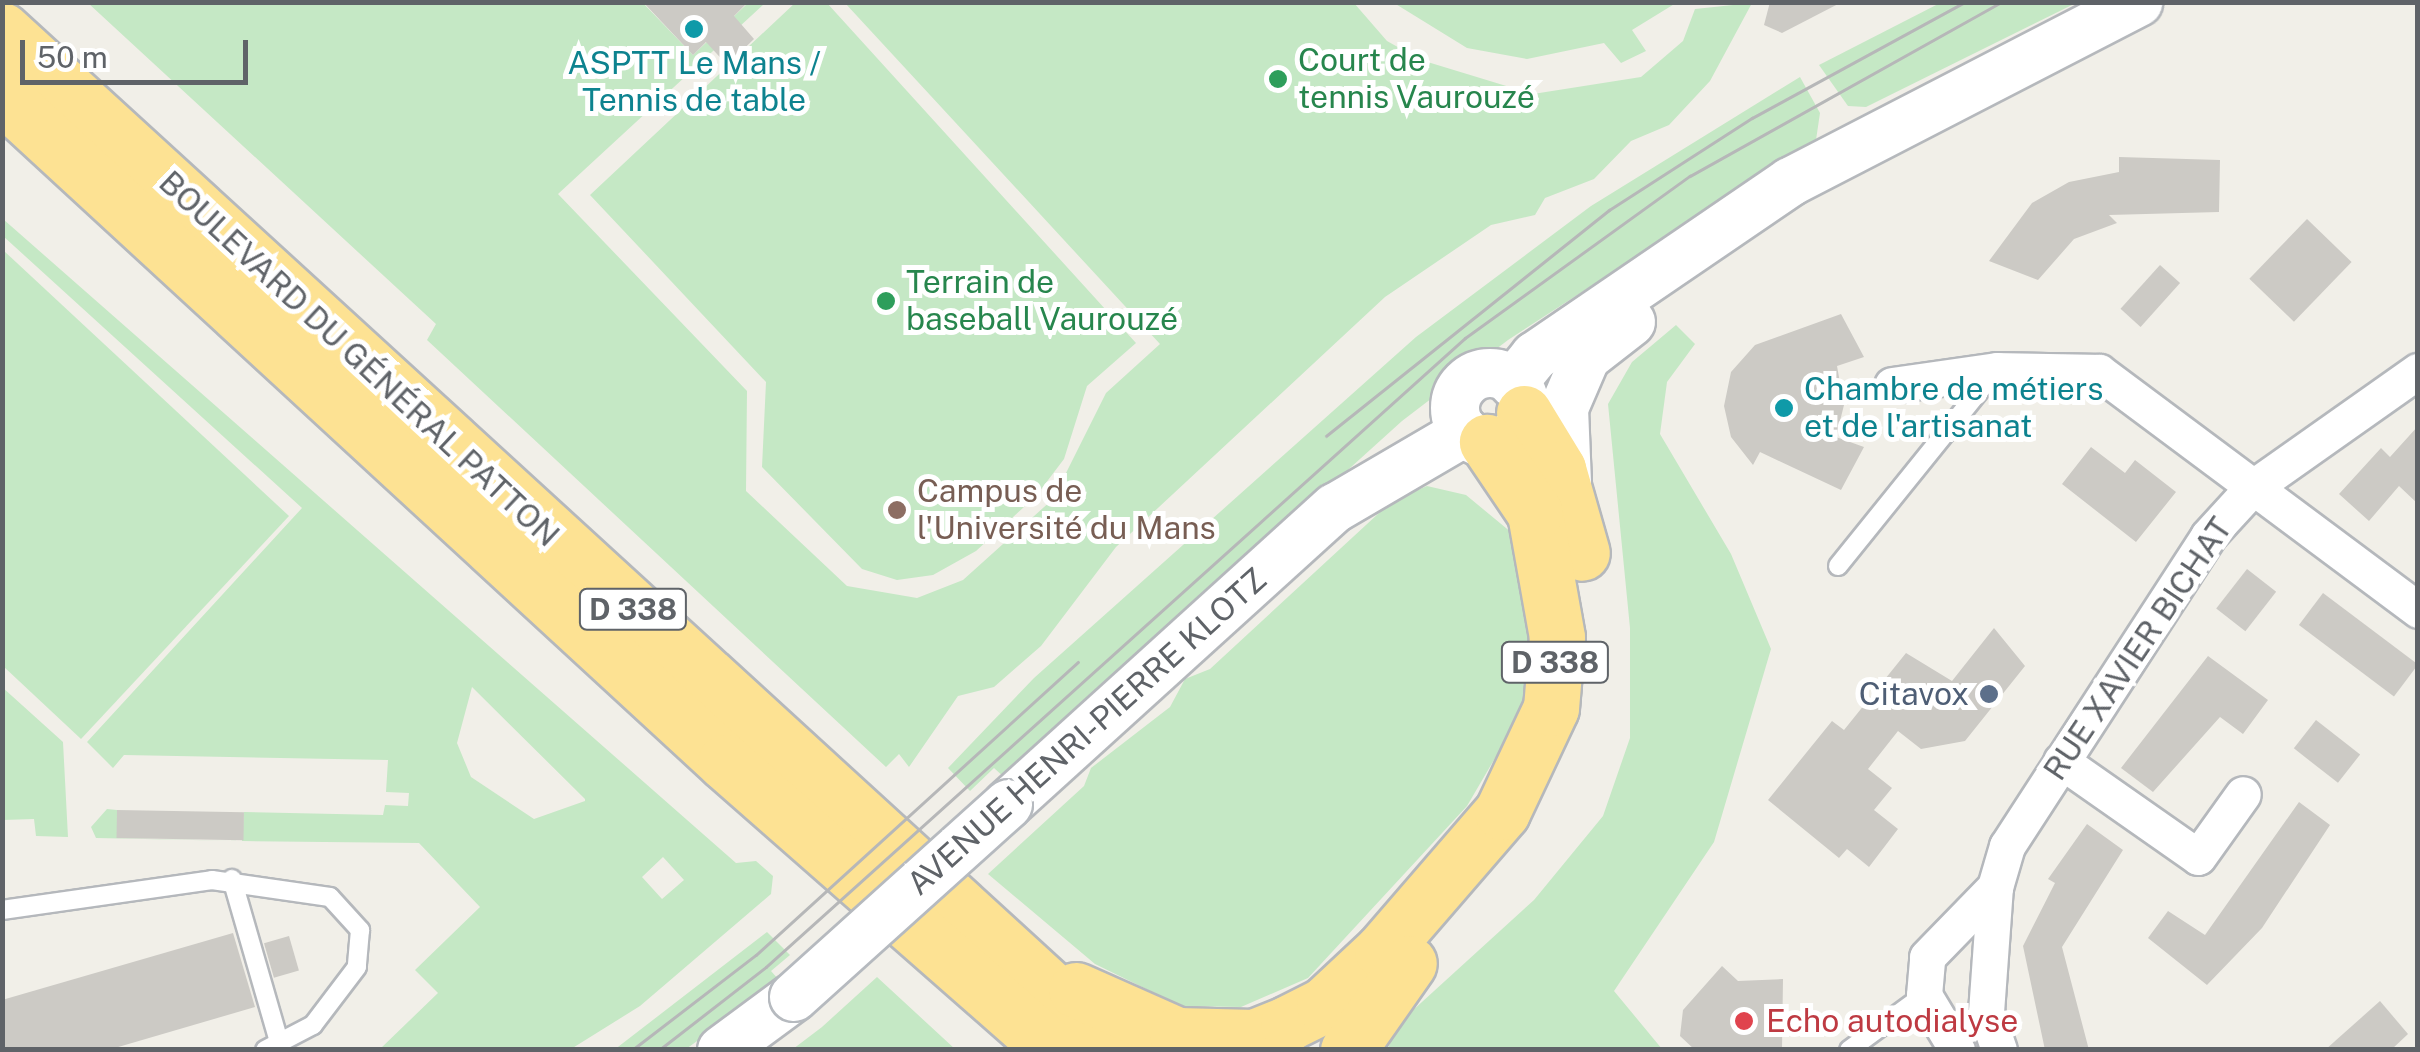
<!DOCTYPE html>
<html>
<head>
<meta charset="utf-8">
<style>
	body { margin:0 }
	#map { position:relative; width:2420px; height:1052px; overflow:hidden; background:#f1efe8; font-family:"Public Sans",sans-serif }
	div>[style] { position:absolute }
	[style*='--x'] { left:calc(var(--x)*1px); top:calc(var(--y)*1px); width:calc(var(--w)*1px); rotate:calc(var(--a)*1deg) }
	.green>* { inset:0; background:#c5e8c5 }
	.building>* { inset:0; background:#cccac5; transform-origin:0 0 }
	.roads { filter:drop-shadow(2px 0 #b5b8bc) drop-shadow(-2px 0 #b5b8bc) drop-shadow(0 2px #b5b8bc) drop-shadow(0 -2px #b5b8bc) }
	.lane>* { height:18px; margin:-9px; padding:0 9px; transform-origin:9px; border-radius:9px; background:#fff }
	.street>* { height:35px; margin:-17.5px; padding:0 17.5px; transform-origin:17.5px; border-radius:17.5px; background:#fff }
	.secondary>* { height:48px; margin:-24px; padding:0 24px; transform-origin:24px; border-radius:24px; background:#fff }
	.secondary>.ring { margin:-24px; padding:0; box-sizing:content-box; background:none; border:48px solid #fff; border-radius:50% }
	.highway>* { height:55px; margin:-27.5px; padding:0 27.5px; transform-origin:27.5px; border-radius:27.5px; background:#fde293 }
	.tram>* { height:2.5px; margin:-1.25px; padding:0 1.25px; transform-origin:1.25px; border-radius:1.25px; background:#b6b7b8 }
	.bridges { filter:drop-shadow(2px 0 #b6babf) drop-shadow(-2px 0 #b6babf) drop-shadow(0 2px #b6babf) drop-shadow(0 -2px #b6babf) }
	.secondary-bridge>* { height:48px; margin:-24px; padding:0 24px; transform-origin:24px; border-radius:24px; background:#fff }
	.dots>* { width:28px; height:28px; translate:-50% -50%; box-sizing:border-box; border:5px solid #fff; border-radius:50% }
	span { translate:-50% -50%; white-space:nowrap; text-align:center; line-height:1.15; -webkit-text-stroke:10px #fff; paint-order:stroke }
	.shield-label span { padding:2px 8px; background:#fff; border:2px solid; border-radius:8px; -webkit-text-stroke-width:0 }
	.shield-label { font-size:30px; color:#5f6368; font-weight:700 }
	.leisure-label { font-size:32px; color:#27864d }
	.left { translate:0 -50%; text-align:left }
	.culture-label { font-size:32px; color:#0d838f }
	.street-label { font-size:32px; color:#5f6368 }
	.education-label { font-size:32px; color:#785e54 }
	.service-label { font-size:32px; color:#4e5e75 }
	.right { translate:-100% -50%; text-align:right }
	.health-label { font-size:32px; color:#be3a42 }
	.frame { position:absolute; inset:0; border:5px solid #5f6368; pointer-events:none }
	.scale { position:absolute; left:20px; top:40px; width:228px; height:45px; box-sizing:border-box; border:5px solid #5f6368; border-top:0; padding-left:12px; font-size:30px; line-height:35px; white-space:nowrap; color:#5f6368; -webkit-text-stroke:8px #fff; paint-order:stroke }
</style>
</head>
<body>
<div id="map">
	<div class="green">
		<i style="clip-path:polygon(1942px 2px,2076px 3px,1866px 107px,1848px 106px,1819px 65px)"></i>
		<i style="clip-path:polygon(88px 3px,643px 3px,693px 55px,748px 3px,765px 3px,558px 194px,747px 391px,746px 491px,847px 586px,917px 598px,963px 580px,1053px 499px,1106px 393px,1160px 344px,845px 3px,1354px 3px,1387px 41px,1421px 60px,1533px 94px,1641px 77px,1683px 41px,1695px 9px,1752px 3px,1710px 81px,1669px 125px,1631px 141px,1594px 179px,1545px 198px,1535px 215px,1491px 225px,1385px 297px,1116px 547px,1041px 646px,994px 687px,958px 696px,909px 767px,899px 754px,886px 767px,427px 340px,436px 324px)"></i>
		<i style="clip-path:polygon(795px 3px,827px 3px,1136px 343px,1087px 386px,1064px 459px,1036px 496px,976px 551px,933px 575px,897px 580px,862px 569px,762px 467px,766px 382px,590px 195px)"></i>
		<i style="clip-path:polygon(1394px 3px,1676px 3px,1632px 30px,1646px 51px,1621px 63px,1604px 43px,1527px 59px,1467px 48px)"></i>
		<i style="clip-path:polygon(1800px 77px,1820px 113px,1816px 140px,1508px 340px,1402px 421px,1006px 779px,994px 768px,970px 791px,948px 768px,1034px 678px,1416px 337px,1591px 206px)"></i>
		<i style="clip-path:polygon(evenodd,3px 219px,736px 863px,756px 861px,773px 876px,771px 894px,640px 1006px,571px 1049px,380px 1049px,438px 993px,415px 970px,480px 907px,419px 843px,243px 841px,193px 840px,96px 838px,91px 827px,107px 809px,117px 810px,117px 838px,242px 841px,244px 812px,383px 815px,385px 805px,408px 806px,409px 793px,386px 792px,388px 760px,124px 755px,113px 768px,87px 742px,302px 508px,3px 236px,3px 219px,472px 687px,585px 799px,585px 801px,534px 819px,471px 777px,457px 743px,472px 687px,3px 219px,663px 857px,684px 880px,662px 899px,642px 877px,663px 857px)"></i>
		<i style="clip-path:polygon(3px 250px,289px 516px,81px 739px,3px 666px)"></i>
		<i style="clip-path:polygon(1676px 325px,1695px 344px,1667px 382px,1660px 434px,1731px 554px,1771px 649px,1714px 842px,1614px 991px,1662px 1049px,1387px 1050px,1400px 1022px,1534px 900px,1603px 816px,1630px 738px,1630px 628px,1608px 404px,1632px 362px)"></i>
		<i style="clip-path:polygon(1427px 486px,1466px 495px,1512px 533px,1530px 632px,1526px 705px,1467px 806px,1308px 978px,1241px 1007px,1181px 1006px,1095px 964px,988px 874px,1084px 786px,1091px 768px,1170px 707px,1185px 679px,1210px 669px,1392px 501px)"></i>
		<i style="clip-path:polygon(2px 687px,63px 742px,68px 837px,36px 836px,34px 819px,3px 820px)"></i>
		<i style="clip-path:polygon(767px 932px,790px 955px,771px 971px,779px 980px,749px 1004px,686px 1049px,614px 1050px)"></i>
		<i style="clip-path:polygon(877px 977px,955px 1049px,793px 1049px,822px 1027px)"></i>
	</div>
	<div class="building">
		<i style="clip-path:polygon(643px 2px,748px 2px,734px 16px,754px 39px,727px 65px,706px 42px,693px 55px)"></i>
		<i style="clip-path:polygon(1770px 2px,1842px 2px,1782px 33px,1764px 25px)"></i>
		<i style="clip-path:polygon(2119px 157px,2220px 160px,2219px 212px,2109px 215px,2117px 223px,2074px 239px,2038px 280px,1989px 261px,2032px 203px,2069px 182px,2119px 172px)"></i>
		<i style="left:2307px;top:219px;width:62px;height:83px;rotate:44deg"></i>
		<i style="left:2160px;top:265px;width:27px;height:59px;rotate:42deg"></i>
		<i style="clip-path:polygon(1841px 314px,1864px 357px,1837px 366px,1844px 405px,1836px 437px,1864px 447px,1841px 490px,1760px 452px,1753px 465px,1731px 437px,1724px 406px,1731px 372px,1755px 345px)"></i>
		<i style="clip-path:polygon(2418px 426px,2418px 504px,2399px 486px,2369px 521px,2339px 494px,2381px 448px,2390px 457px)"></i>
		<i style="clip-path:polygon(2091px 447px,2125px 473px,2135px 460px,2176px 492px,2136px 542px,2062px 484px)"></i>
		<i style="left:2247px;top:569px;width:37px;height:50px;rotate:38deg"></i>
		<i style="left:2323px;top:593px;width:119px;height:40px;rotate:37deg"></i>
		<i style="clip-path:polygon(1994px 628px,2025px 666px,1965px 741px,1921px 749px,1898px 731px,1868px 769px,1892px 788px,1874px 810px,1898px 829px,1869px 867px,1847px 849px,1839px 858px,1768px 800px,1832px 721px,1844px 730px,1906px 653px,1952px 681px)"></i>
		<i style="clip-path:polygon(2208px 656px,2268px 700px,2243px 734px,2220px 717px,2153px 792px,2121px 768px)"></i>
		<i style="left:2316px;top:720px;width:56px;height:36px;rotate:38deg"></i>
		<i style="clip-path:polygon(2299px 802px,2330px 825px,2262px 928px,2207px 985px,2148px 938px,2168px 911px,2205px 935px)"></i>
		<i style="left:117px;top:810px;width:127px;height:28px;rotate:1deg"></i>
		<i style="clip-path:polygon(2087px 824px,2123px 850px,2062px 947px,2089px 1050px,2045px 1050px,2023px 946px,2055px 883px,2048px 879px)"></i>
		<i style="clip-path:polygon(233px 933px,255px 1007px,108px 1050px,2px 1050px,2px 1000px)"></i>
		<i style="left:289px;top:936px;width:36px;height:26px;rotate:74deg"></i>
		<i style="clip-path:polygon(1722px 966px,1738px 981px,1783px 979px,1782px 1050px,1695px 1050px,1680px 1036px,1683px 1010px)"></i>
		<i style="clip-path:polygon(2380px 1001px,2408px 1034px,2391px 1050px,2325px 1050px)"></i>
	</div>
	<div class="roads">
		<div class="lane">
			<i style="--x:1838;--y:566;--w:247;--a:-51.1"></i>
			<i style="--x:232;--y:879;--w:173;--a:73.9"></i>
			<i style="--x:2;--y:910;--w:212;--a:-8.1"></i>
			<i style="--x:212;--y:880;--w:119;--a:8.2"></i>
			<i style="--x:330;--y:897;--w:45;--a:47.7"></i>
			<i style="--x:360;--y:930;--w:37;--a:95"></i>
			<i style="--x:357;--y:967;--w:73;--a:127.2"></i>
			<i style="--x:313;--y:1025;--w:54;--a:152.5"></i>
			<i style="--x:1849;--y:1050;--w:93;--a:-36.3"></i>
		</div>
		<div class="street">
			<i style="--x:1892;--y:385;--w:106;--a:-8.1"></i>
			<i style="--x:1997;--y:370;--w:102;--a:1.1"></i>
			<i style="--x:2099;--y:372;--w:398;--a:36.7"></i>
			<i style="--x:2061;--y:761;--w:167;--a:35"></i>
			<i style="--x:2198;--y:857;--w:77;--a:-54.5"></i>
			<i style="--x:1957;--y:1050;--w:64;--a:-121"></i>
			<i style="--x:1924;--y:995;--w:38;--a:-85"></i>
			<i style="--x:1927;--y:957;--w:98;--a:-45.8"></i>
			<i style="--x:1999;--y:1050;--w:40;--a:-108.9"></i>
			<i style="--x:1986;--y:1012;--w:125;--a:-85.9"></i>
			<i style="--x:1995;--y:887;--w:43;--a:-73.7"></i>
			<i style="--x:2007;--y:846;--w:369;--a:-57"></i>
			<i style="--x:2208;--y:536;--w:65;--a:-47.5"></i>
			<i style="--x:2252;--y:488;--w:203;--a:-35.2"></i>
		</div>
		<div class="secondary">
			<i class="ring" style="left:1455px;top:373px;width:22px;height:22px"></i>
			<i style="--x:1513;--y:383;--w:35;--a:-51"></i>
			<i style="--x:1535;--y:356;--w:309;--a:-34.3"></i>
			<i style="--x:1790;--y:182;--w:392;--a:-27.3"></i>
			<i style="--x:1567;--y:483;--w:75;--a:-92.3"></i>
			<i style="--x:1564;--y:408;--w:56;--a:-66.7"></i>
			<i style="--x:1586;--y:357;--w:57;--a:-37.9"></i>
			<i style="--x:1008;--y:804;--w:441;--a:-42.2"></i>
			<i style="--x:1335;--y:508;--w:151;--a:-30.3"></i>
			<i style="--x:722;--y:1050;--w:89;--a:-36.4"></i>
		</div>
		<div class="highway">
			<i style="--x:2;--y:30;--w:1511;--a:42.45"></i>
			<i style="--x:2;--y:96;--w:983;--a:42.65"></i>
			<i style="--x:725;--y:762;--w:436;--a:41.3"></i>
			<i style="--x:1524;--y:413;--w:66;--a:58.7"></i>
			<i style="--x:1558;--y:469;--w:87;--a:74.1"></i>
			<i style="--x:1076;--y:990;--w:111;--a:24"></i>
			<i style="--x:1177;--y:1035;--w:77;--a:1.5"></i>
			<i style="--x:1254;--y:1037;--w:37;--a:-22"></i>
			<i style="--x:1288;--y:1023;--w:40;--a:-26.6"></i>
			<i style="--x:1324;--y:1005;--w:79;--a:-43"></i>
			<i style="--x:1382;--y:951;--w:184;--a:-49.2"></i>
			<i style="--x:1502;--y:812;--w:115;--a:-64.8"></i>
			<i style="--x:1551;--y:708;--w:71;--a:-85.2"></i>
			<i style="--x:1557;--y:637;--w:126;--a:-100.1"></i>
			<i style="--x:1535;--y:513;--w:86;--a:-124.1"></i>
			<i style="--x:1348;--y:1050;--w:106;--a:-55"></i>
		</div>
	</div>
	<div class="tram">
		<i style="--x:1326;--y:436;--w:362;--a:-38.6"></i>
		<i style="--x:1609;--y:210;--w:170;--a:-32.8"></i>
		<i style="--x:1752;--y:118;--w:243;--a:-28.6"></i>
		<i style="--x:632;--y:1050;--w:156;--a:-37.5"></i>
		<i style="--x:756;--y:955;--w:435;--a:-42.3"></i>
		<i style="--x:659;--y:1050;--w:135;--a:-37.8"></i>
		<i style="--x:766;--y:967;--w:940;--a:-41.98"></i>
		<i style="--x:1465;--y:338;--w:277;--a:-35.8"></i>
		<i style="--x:1690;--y:176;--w:356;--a:-29.2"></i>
	</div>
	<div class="bridges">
		<div class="secondary-bridge">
			<i style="--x:794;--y:997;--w:288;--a:-42"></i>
		</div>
	</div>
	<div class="dots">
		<i style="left:694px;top:29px;background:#0f9aa8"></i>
		<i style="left:1278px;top:79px;background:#2e9e5b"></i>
		<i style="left:886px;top:301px;background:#2e9e5b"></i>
		<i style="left:1784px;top:408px;background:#0f9aa8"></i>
		<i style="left:897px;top:510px;background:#8d6e63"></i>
		<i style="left:1989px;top:694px;background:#5c6f8a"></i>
		<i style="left:1744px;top:1021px;background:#e0444e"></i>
	</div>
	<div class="shield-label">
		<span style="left:633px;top:609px">D 338</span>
		<span style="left:1555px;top:662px">D 338</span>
	</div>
	<div class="leisure-label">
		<span class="left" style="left:1298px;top:79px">Court de<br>tennis Vaurouzé</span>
		<span class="left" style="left:906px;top:301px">Terrain de<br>baseball Vaurouzé</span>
	</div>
	<div class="culture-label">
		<span style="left:694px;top:82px">ASPTT Le Mans /<br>Tennis de table</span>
		<span class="left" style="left:1804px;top:408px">Chambre de métiers<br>et de l'artisanat</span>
	</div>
	<div class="street-label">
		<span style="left:359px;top:359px;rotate:43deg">BOULEVARD DU GÉNÉRAL PATTON</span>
		<span style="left:2138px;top:649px;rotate:-56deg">RUE XAVIER BICHAT</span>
		<span style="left:1087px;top:732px;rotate:-42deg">AVENUE HENRI-PIERRE KLOTZ</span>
	</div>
	<div class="education-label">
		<span class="left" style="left:917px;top:510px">Campus de<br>l'Université du Mans</span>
	</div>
	<div class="service-label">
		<span class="right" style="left:1969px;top:694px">Citavox</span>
	</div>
	<div class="health-label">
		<span class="left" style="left:1766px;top:1021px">Echo autodialyse</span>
	</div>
	<div class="frame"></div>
	<div class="scale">50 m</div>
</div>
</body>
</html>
